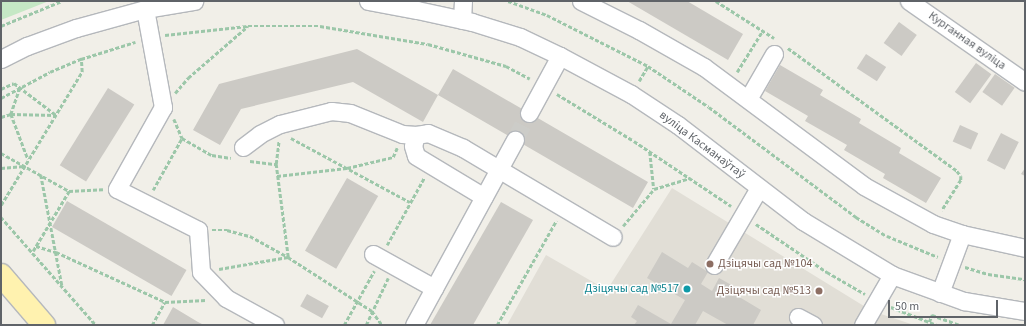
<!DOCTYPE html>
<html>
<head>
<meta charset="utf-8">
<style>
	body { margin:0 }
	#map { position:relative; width:1026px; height:326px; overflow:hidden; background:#f1efe8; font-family:"Source Sans 3",sans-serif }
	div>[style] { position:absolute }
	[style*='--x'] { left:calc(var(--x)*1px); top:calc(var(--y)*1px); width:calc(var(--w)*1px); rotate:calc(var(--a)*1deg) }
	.education>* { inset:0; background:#e1ded6 }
	.green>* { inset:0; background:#c5e8c5 }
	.building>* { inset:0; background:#cccac5; transform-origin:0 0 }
	.minor-tunnel>* { height:17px; margin-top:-8.5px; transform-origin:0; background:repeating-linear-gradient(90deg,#ccccc8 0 17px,transparent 0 25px) }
	.path>* { height:2.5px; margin-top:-1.25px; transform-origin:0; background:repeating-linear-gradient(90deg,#9cc7a9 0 4px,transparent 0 6px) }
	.roads { filter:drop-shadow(1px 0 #b5b8bc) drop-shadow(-1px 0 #b5b8bc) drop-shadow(0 1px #b5b8bc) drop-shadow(0 -1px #b5b8bc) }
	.minor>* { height:17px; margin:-8.5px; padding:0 8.5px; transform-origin:8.5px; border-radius:8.5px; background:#fff }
	.major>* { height:22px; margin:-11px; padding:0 11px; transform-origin:11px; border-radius:11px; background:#fff2af }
	.dots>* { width:11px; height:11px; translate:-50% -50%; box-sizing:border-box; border:2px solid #fff; border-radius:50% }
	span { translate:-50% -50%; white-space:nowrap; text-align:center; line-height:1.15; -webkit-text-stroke:3px #fff; paint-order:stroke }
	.street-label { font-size:12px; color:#5f6368 }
	.education-label { font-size:12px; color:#785e54 }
	.left { translate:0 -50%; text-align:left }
	.right { translate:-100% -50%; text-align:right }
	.culture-label { font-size:12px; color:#0d838f }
	.frame { position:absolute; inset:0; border:2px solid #5f6368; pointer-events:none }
	.scale { position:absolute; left:888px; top:300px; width:110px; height:18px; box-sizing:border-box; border:2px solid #5f6368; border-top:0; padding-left:5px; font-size:12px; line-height:14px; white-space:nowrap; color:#5f6368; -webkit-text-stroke:3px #fff; paint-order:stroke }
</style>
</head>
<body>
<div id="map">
	<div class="education">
		<i style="clip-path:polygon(672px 188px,872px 311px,914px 325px,507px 325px,546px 255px,607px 290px)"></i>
	</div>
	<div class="green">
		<i style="clip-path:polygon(1px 1px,49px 1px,1px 20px)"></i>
	</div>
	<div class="building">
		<i style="clip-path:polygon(627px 1px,687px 1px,743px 34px,728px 60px)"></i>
		<i style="left:899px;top:22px;width:22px;height:26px;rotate:36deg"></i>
		<i style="clip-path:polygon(357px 49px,438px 95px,453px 69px,648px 182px,633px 208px,438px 95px,423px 122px,353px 82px,241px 109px,220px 145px,193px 130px,219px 84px)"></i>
		<i style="left:866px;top:54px;width:24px;height:17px;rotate:33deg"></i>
		<i style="left:976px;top:63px;width:19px;height:36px;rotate:36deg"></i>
		<i style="clip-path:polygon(780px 65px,823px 90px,820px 95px,861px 119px,859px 123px,901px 148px,899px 153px,941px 178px,926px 203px,883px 178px,885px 174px,844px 150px,847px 145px,805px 121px,808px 116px,765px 91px)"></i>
		<i style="left:995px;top:74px;width:24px;height:22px;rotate:35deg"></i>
		<i style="left:108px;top:88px;width:31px;height:91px;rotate:32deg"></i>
		<i style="left:960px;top:125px;width:20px;height:18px;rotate:24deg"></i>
		<i style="left:1001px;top:133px;width:20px;height:31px;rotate:27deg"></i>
		<i style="clip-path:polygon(1025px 168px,1025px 176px,1021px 174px)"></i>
		<i style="left:347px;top:178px;width:36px;height:84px;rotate:30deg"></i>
		<i style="left:67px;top:201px;width:138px;height:30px;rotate:30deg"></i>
		<i style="clip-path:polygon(501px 202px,533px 220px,473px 325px,430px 325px)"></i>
		<i style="clip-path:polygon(662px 252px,688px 268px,692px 262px,708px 272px,701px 284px,712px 291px,719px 278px,735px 287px,731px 292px,761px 310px,753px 325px,728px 325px,703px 311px,695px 325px,634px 325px,637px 321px,631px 317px,638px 305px,671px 324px,685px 300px,647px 278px)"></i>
		<i style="left:307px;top:294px;width:25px;height:14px;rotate:29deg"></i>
		<i style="clip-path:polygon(173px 307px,198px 322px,204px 325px,163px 325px)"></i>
	</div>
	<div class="minor-tunnel">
		<i style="--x:515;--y:140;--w:30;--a:-63"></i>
	</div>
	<div class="path">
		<i style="--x:508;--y:1;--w:41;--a:19.7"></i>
		<i style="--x:547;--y:15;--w:113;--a:26.8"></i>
		<i style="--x:648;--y:66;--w:73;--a:33.9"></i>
		<i style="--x:709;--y:107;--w:184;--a:36.8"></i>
		<i style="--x:856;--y:217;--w:36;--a:32"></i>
		<i style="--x:887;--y:236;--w:55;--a:22.4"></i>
		<i style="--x:716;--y:1;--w:69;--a:32.5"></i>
		<i style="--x:1;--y:26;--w:66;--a:-22.3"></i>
		<i style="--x:165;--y:35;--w:83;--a:-6.2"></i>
		<i style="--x:248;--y:26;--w:72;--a:0"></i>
		<i style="--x:320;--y:26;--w:109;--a:9.5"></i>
		<i style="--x:428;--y:44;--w:81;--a:15.8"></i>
		<i style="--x:506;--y:66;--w:27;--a:28"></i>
		<i style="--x:788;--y:48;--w:209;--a:36"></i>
		<i style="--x:957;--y:171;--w:6;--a:51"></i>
		<i style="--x:961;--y:176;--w:4;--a:90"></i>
		<i style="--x:961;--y:180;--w:36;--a:122"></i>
		<i style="--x:737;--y:72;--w:49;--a:-58.2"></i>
		<i style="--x:639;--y:81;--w:17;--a:-59"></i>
		<i style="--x:20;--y:88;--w:28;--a:109"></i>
		<i style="--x:11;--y:114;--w:48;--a:69.3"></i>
		<i style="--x:1;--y:89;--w:14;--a:-25"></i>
		<i style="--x:14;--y:83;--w:53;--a:37.3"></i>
		<i style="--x:175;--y:93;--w:20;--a:-49"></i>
		<i style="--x:188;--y:78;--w:79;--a:-40.9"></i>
		<i style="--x:557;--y:94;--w:90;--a:31.4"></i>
		<i style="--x:634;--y:141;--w:117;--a:33.8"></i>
		<i style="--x:1;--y:98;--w:55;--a:-28"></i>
		<i style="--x:50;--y:72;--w:34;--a:-23"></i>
		<i style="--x:81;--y:59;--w:57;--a:-17.5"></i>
		<i style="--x:1;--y:117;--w:10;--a:-17"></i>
		<i style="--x:11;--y:114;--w:44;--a:1.3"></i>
		<i style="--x:174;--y:119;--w:21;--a:67"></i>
		<i style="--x:182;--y:138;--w:34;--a:30"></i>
		<i style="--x:212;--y:155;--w:19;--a:9"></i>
		<i style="--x:291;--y:138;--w:135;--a:28.3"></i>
		<i style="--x:650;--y:152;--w:37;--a:84"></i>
		<i style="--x:1;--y:153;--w:78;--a:29.2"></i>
		<i style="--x:69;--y:191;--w:34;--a:-3"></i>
		<i style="--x:250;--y:161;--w:26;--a:7"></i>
		<i style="--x:1;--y:168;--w:23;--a:-5"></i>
		<i style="--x:41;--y:175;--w:112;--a:79.2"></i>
		<i style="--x:277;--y:176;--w:70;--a:-6.5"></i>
		<i style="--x:347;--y:168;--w:47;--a:-13.4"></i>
		<i style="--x:393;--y:157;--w:10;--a:-66"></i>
		<i style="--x:153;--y:190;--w:60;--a:-60.9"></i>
		<i style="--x:1;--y:205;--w:156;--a:-58.7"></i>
		<i style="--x:82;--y:72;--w:13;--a:-94"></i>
		<i style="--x:1;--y:217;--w:144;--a:48.7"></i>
		<i style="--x:756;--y:224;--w:86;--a:34.1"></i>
		<i style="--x:827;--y:272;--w:44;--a:30.1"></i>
		<i style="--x:623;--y:226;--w:48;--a:-50"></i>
		<i style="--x:654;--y:189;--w:38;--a:-17"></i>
		<i style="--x:212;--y:230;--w:15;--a:0"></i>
		<i style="--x:227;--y:230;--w:24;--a:15"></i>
		<i style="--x:250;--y:236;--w:43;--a:28.9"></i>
		<i style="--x:288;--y:257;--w:100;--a:32.7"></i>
		<i style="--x:372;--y:311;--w:17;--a:54"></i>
		<i style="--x:387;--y:245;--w:77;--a:-61.1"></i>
		<i style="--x:36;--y:246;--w:21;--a:17"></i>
		<i style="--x:56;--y:252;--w:120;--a:24.6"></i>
		<i style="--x:165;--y:302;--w:41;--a:-2.8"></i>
		<i style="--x:33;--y:251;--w:70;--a:-59"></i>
		<i style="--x:965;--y:267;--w:24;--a:17"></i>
		<i style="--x:988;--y:274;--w:37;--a:8"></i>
		<i style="--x:219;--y:269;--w:70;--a:-9.9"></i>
		<i style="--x:288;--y:257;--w:94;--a:-97.4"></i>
		<i style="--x:276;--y:164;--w:23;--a:-83"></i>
		<i style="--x:891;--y:307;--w:49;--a:21.4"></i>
		<i style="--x:929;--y:322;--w:8;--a:-67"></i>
		<i style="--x:932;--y:315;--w:30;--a:20"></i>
		<i style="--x:152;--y:325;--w:26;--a:-61"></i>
		<i style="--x:344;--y:325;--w:62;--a:-60.9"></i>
		<i style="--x:366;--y:325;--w:52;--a:-64.9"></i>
		<i style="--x:497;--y:325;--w:120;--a:-60.4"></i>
	</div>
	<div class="roads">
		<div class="minor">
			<i style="--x:368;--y:1;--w:50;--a:10.4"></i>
			<i style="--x:417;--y:10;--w:56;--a:12.3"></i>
			<i style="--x:472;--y:22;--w:50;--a:17.4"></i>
			<i style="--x:520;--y:37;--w:44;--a:25.4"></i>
			<i style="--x:560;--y:56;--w:81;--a:28.2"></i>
			<i style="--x:631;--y:94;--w:56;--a:33.4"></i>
			<i style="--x:678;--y:125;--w:158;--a:37.5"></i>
			<i style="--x:803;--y:221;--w:104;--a:31.2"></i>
			<i style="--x:892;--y:275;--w:77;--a:19.9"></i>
			<i style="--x:964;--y:301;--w:62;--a:9.3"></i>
			<i style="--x:581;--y:1;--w:65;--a:26.6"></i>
			<i style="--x:639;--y:30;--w:75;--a:29.6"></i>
			<i style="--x:704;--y:67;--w:199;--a:36.6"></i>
			<i style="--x:864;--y:186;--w:79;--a:28.8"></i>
			<i style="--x:933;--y:224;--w:31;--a:19"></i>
			<i style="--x:909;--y:1;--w:141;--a:34.9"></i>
			<i style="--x:145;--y:9;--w:100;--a:79.6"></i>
			<i style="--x:163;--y:107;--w:94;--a:119.3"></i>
			<i style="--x:117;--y:189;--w:91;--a:26.8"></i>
			<i style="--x:198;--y:230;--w:42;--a:85.9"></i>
			<i style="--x:201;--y:272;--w:36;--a:46"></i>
			<i style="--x:226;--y:298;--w:56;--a:28.9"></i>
			<i style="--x:462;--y:20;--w:19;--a:-87"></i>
			<i style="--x:1;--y:59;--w:29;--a:-27"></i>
			<i style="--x:27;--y:46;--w:52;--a:-20.2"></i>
			<i style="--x:76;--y:28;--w:72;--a:-15.4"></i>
			<i style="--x:145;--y:9;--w:50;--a:-9.3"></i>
			<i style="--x:748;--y:99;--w:52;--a:-60"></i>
			<i style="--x:529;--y:113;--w:65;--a:-61.5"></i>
			<i style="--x:416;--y:135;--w:11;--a:105"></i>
			<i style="--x:413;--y:146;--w:10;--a:73"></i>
			<i style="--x:416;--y:156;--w:79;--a:31.1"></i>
			<i style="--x:243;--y:147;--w:21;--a:-37"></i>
			<i style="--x:260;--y:134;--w:22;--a:-27"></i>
			<i style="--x:280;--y:124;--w:53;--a:-14.3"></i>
			<i style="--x:331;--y:111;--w:19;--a:6"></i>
			<i style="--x:350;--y:113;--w:56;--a:22"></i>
			<i style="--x:402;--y:134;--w:14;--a:4"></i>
			<i style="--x:416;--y:135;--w:12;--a:-9"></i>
			<i style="--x:428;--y:133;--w:38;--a:23"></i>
			<i style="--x:463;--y:148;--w:174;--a:30.7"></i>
			<i style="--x:373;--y:254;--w:70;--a:29.1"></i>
			<i style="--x:714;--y:265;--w:89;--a:-59.7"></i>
			<i style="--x:940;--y:293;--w:63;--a:-69.6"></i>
			<i style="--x:962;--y:234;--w:65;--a:12.5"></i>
			<i style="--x:798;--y:317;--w:17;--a:28"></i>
			<i style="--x:414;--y:325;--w:211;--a:-61.4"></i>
			<i style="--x:863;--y:325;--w:58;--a:-59.9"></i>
		</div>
		<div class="major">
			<i style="--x:1;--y:275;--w:66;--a:49.3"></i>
		</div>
	</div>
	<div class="dots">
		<i style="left:710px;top:264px;background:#8d6e63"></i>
		<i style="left:687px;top:289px;background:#0f9aa8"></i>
		<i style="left:819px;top:291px;background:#8d6e63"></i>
	</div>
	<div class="street-label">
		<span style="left:967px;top:41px;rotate:35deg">Курганная вуліца</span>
		<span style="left:702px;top:145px;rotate:37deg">вуліца Касманаўтаў</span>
	</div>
	<div class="education-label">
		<span class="left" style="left:718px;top:264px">Дзіцячы сад №104</span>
		<span class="right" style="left:811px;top:291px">Дзіцячы сад №513</span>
	</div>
	<div class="culture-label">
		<span class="right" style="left:679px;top:289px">Дзіцячы сад №517</span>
	</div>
	<div class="frame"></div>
	<div class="scale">50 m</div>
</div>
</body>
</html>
